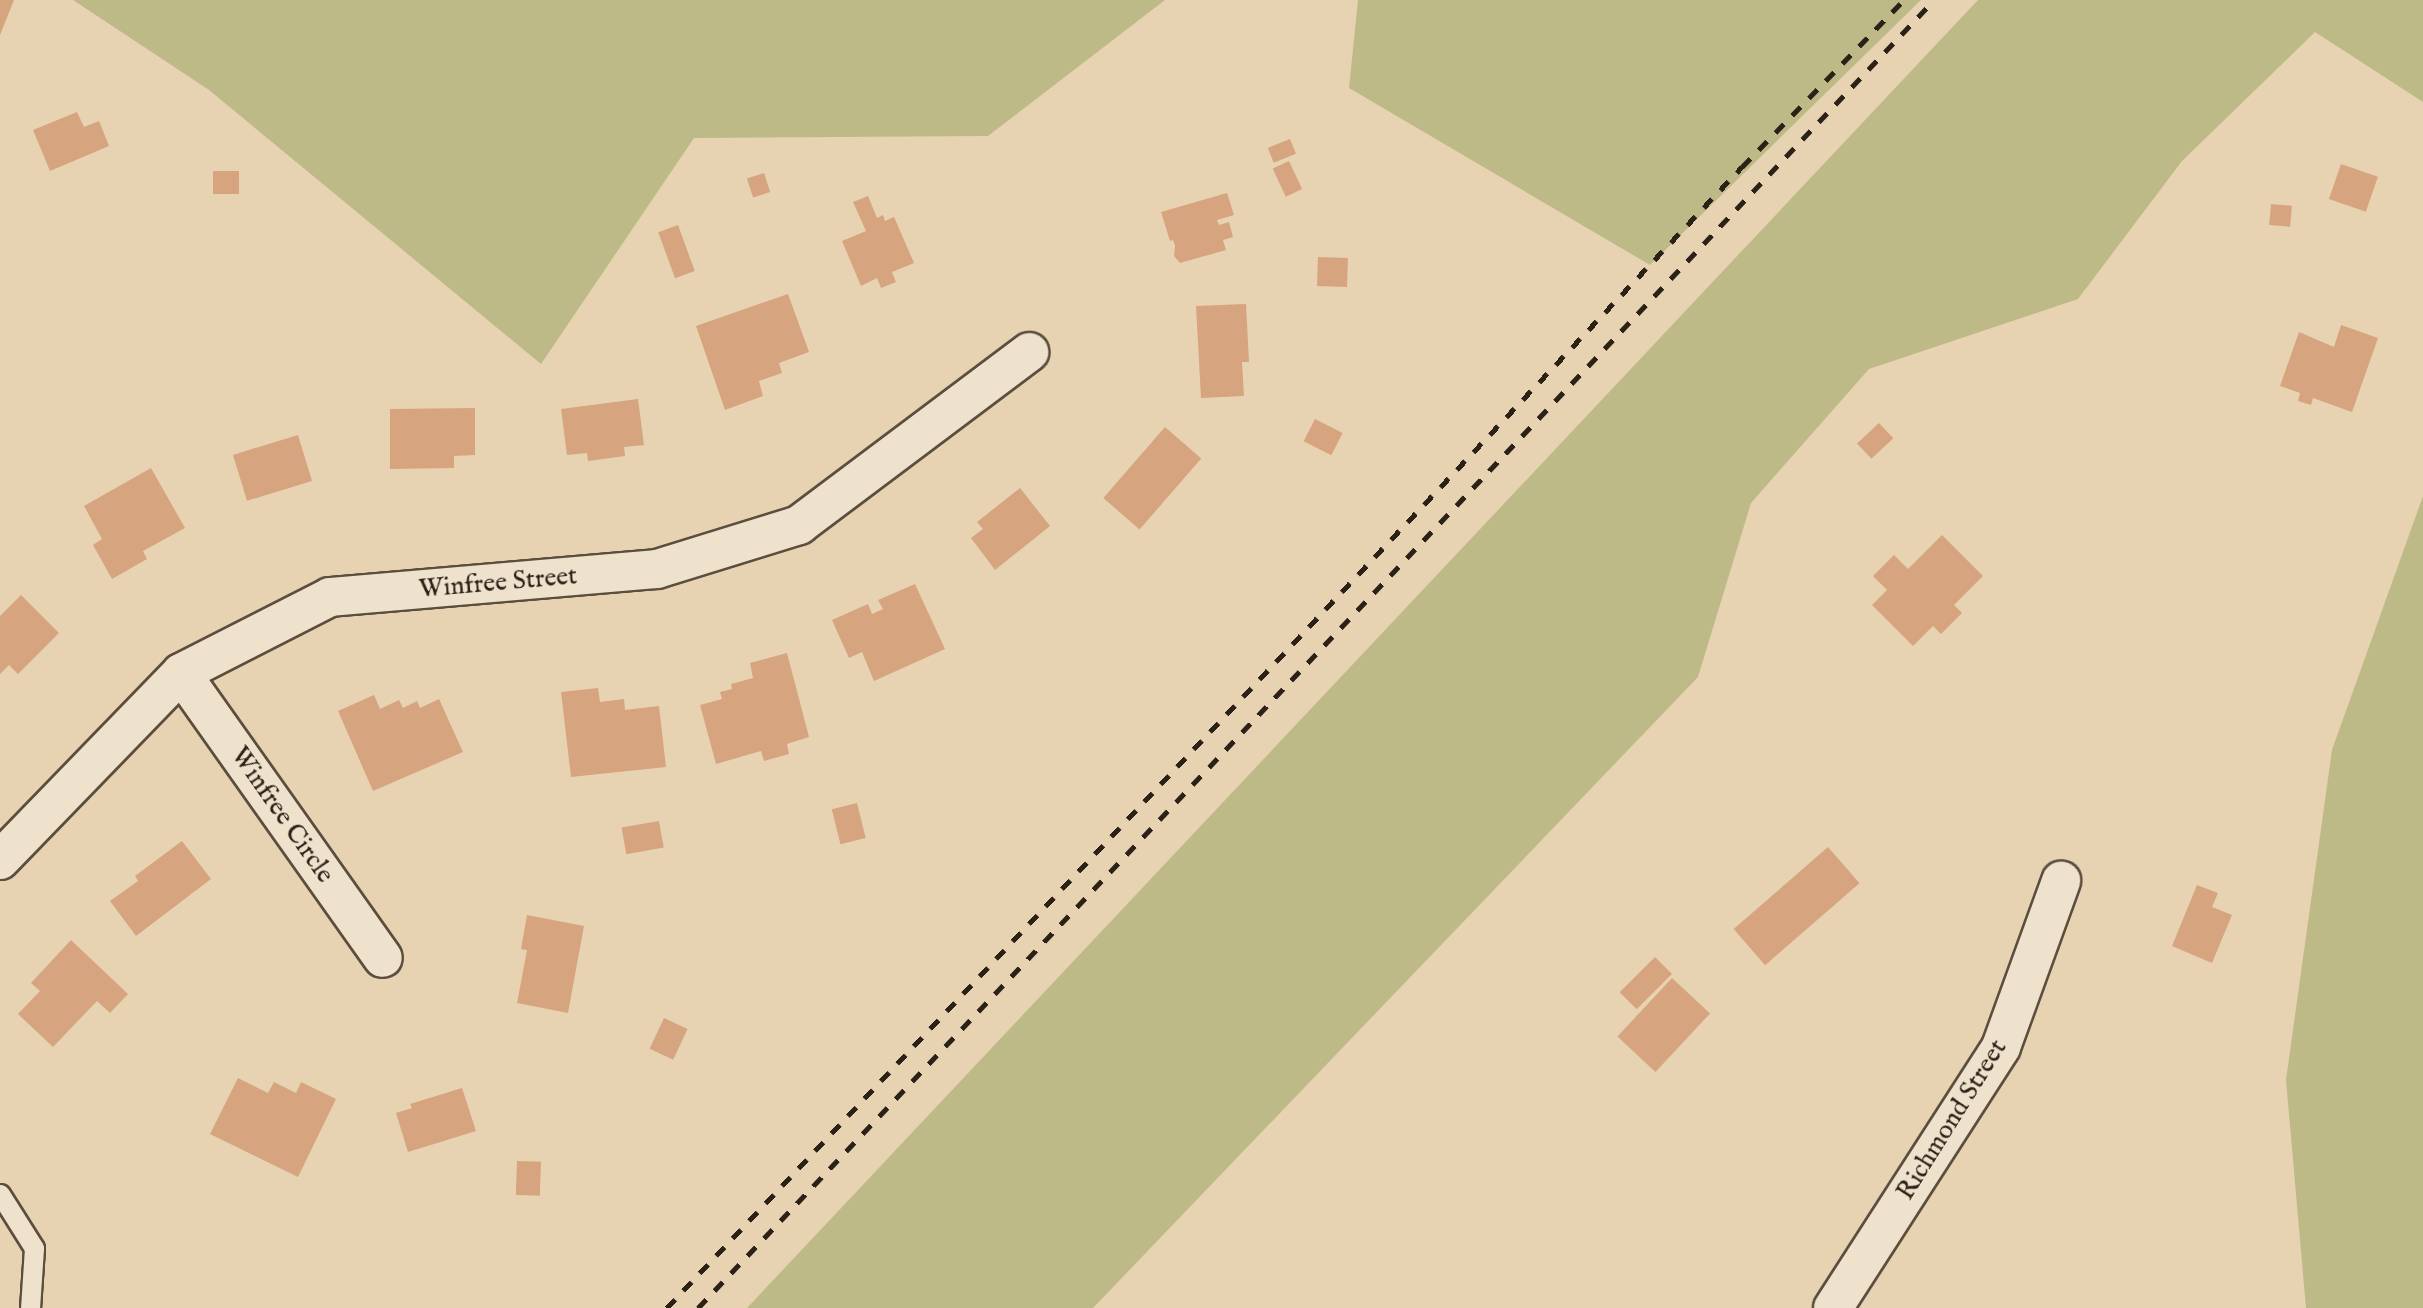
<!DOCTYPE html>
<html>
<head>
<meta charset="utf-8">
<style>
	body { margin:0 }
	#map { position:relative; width:2423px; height:1308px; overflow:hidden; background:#e7d3b2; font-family:"IM FELL English",serif }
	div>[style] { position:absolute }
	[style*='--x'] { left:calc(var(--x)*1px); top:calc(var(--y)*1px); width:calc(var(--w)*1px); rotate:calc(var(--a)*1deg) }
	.green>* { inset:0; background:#beba87 }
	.building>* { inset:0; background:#d6a47f; transform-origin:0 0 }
	.roads { filter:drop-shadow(2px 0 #5b4e3e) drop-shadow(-2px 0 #5b4e3e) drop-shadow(0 2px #5b4e3e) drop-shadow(0 -2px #5b4e3e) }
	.service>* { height:19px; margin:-9.5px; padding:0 9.5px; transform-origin:9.5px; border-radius:9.5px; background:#efe2cd }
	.minor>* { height:38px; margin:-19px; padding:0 19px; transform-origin:19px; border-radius:19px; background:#efe2cd }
	.rail>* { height:5px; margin-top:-2.5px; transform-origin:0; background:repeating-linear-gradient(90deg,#2c2117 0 12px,transparent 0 24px) }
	span { translate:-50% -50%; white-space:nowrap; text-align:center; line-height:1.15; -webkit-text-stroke:5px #efe2cd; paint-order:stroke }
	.street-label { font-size:26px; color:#2c2117 }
</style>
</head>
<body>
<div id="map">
	<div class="green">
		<i style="clip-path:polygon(73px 0,1165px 0,988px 136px,694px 138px,541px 364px,209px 90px)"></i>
		<i style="clip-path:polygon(1358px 0,1921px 0,1650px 265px,1349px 88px)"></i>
		<i style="clip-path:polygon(1978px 0,2423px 0,2423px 102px,2315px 32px,2182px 161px,2078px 299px,1869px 369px,1751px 503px,1698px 677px,1093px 1308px,747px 1308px)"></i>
		<i style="clip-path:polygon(2423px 496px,2423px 1308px,2306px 1308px,2286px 1080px,2332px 750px)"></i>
	</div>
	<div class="building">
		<i style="clip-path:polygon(0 0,14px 0,0 35px)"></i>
		<i style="clip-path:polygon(77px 112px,84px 127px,99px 121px,109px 146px,50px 171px,33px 130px)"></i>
		<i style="left:1290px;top:139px;width:16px;height:24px;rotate:68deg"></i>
		<i style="left:1289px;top:161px;width:31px;height:18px;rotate:65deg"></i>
		<i style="left:2341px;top:164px;width:39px;height:37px;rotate:19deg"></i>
		<i style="left:213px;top:171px;width:26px;height:23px"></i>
		<i style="left:764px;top:173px;width:20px;height:18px;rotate:72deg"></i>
		<i style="clip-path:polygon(1227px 193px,1234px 215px,1217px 220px,1219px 225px,1229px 222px,1233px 237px,1223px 240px,1226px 250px,1180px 263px,1174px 256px,1175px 246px,1173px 240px,1170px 241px,1161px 212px)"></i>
		<i style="clip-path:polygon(868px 196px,877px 218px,883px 215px,885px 221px,894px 217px,914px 263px,892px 272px,896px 282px,881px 288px,877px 278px,861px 286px,842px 241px,866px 231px,853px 202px)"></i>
		<i style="left:2271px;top:204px;width:21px;height:21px;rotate:5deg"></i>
		<i style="left:678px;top:225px;width:49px;height:21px;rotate:70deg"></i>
		<i style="left:1318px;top:257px;width:30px;height:29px;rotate:2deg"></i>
		<i style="clip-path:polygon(788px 294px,809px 352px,779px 363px,782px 373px,759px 381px,763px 396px,725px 410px,696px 326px)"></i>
		<i style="clip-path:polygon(1246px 304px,1249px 362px,1242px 362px,1244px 396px,1201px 398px,1196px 306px)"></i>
		<i style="clip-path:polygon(2341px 325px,2378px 338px,2352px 412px,2313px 398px,2311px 405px,2298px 401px,2300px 393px,2280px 386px,2299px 332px,2334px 347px)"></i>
		<i style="clip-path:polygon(638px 399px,644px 445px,624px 447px,625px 456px,588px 461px,587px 453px,567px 455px,561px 409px)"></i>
		<i style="clip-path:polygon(475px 408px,475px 455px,454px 456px,454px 468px,390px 469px,390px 409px)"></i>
		<i style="left:1315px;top:419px;width:31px;height:25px;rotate:27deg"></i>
		<i style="left:1879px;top:423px;width:21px;height:30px;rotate:47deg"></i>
		<i style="left:1165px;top:427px;width:48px;height:94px;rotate:41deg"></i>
		<i style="left:298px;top:435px;width:48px;height:68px;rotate:73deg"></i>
		<i style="clip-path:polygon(151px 468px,185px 528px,143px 551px,147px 559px,112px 579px,93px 545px,102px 539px,84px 506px)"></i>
		<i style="clip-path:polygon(1020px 488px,1050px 526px,995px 570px,971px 538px,983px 529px,977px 522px)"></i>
		<i style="clip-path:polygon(1942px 535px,1983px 576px,1954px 605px,1962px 613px,1941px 634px,1933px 626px,1913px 646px,1872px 605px,1887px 590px,1873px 576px,1894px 555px,1908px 569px)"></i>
		<i style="clip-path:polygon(915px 584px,945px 649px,874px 681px,862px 652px,849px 658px,832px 620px,868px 604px,872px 614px,883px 609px,878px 600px)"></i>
		<i style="clip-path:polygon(21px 595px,59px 633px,18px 674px,9px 665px,0 674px,0 616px)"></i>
		<i style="clip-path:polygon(787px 653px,809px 737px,787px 744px,789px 754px,764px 761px,761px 751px,716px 764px,700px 705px,722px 699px,720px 692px,732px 689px,731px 684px,753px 678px,750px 663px)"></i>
		<i style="clip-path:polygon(598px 688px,600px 702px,624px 699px,625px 710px,659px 706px,666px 767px,571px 777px,561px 692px)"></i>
		<i style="clip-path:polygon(374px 695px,380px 709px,399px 700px,403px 708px,417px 701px,420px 708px,439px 699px,463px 752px,373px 791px,338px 711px)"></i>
		<i style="left:857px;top:803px;width:36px;height:26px;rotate:76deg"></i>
		<i style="left:659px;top:821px;width:27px;height:38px;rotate:80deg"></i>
		<i style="clip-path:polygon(182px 841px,211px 879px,136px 936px,110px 901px,138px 881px,135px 876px)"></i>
		<i style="left:1828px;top:847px;width:48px;height:125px;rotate:49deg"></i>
		<i style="clip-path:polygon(2197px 885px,2218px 893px,2212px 907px,2232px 915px,2212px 963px,2172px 946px)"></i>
		<i style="clip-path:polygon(527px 915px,584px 926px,568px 1013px,517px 1003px,527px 950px,521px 949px)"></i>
		<i style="clip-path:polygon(71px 940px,128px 994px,110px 1013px,97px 1001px,53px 1047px,18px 1014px,40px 991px,31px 983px)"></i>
		<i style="left:1655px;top:957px;width:24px;height:50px;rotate:45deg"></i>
		<i style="left:1672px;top:978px;width:52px;height:80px;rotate:43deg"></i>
		<i style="left:664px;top:1018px;width:26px;height:34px;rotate:25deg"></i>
		<i style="clip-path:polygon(238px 1078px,268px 1093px,274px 1082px,296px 1093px,301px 1082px,336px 1099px,298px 1177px,210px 1134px)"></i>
		<i style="clip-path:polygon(462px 1088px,476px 1131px,408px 1152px,396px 1113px,412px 1108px,410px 1104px)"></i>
		<i style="left:517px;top:1161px;width:24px;height:34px;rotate:2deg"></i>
	</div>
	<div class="roads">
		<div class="service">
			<i style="--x:0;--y:1194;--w:64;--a:57.8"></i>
			<i style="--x:34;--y:1248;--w:60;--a:93.8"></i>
		</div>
		<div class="minor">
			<i style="--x:181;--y:673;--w:349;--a:54.7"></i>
			<i style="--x:0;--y:860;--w:260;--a:-45.9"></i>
			<i style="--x:181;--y:673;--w:167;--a:-27"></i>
			<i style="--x:330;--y:597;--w:328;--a:-4.9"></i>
			<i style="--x:657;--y:569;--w:149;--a:-17.2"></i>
			<i style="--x:799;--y:525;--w:288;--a:-36.9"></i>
			<i style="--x:1833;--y:1308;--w:310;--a:-57.2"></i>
			<i style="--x:2001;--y:1047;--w:177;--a:-70.1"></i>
		</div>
	</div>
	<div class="rail">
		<i style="--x:667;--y:1308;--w:1568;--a:-46.71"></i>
		<i style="--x:1742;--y:167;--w:233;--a:-45.9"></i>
		<i style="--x:698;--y:1308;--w:1800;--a:-46.62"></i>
	</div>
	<div class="street-label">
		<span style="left:498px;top:583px;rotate:-5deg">Winfree Street</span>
		<span style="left:282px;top:815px;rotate:55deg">Winfree Circle</span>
		<span style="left:1952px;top:1120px;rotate:-58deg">Richmond Street</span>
	</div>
</div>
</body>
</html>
